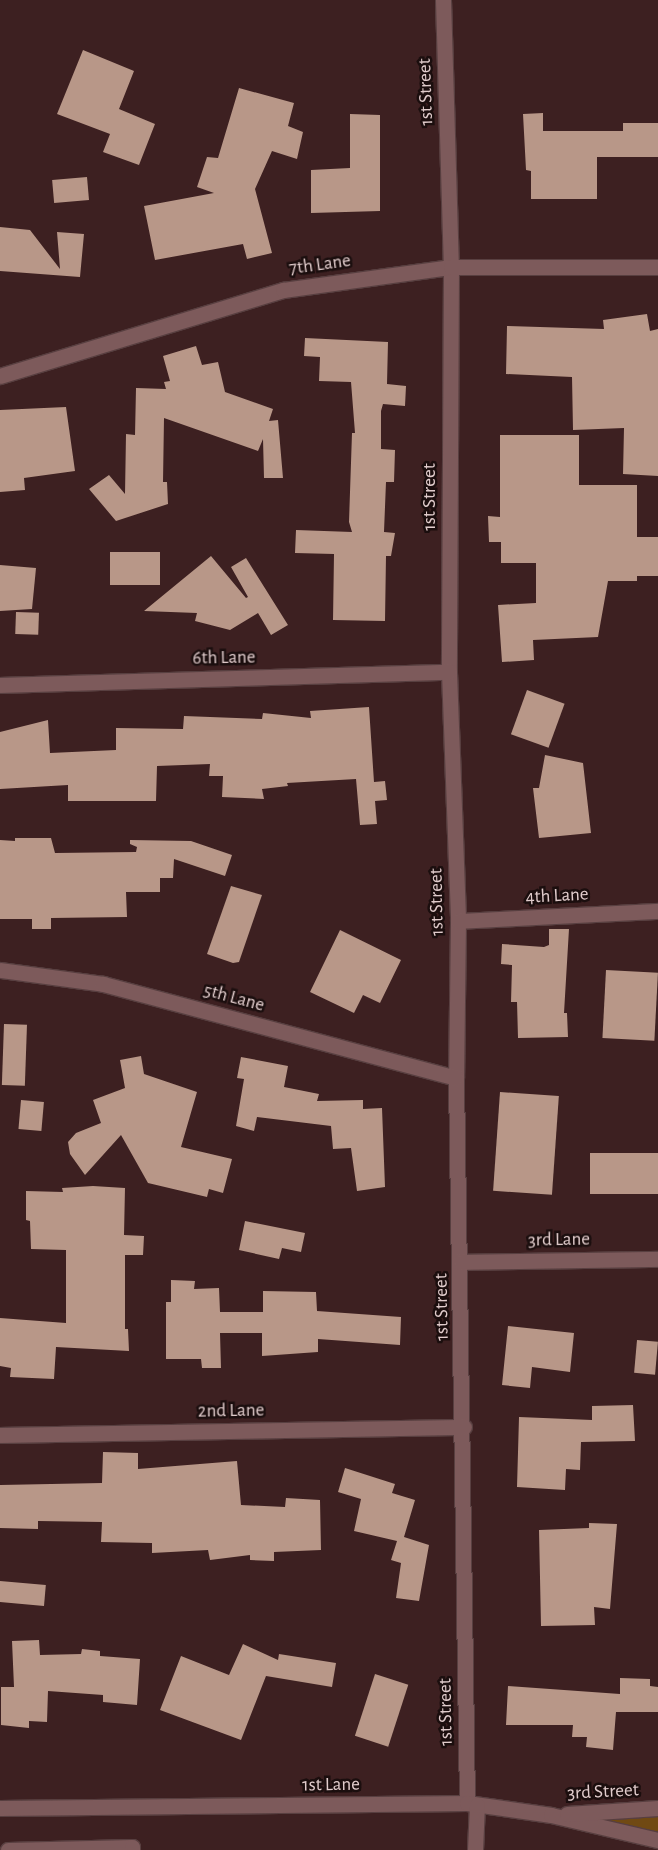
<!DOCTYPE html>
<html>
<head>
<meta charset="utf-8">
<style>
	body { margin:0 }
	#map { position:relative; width:658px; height:1850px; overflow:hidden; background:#3d2021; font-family:"Alegreya Sans",sans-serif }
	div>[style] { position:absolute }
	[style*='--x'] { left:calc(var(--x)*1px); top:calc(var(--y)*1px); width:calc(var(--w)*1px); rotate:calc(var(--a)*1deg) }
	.green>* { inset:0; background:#704913 }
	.building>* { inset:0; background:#b89788; transform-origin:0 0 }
	.roads { filter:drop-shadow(1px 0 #583f40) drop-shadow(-1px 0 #583f40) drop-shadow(0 1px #583f40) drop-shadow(0 -1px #583f40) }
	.street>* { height:15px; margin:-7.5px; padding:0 7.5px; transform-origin:7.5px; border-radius:7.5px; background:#7d5a5b }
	span { translate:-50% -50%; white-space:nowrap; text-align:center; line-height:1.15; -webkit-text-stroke:5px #1b0e0e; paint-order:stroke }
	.street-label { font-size:19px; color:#e1cccc }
</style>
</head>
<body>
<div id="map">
	<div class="green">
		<i style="clip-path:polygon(658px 1808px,658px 1840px,551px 1815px)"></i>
	</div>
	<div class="building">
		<i style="clip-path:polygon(83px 50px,134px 71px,119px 109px,155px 124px,139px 165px,103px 152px,110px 134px,57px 114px)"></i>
		<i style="clip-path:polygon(239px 88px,294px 103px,288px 126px,303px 132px,297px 159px,272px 151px,255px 189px,272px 253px,247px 259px,243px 244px,155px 260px,144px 206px,214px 193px,197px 187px,207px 157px,218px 158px)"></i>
		<i style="clip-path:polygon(543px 113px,543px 131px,623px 131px,623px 123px,658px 123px,658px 157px,597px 157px,597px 199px,531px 199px,531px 171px,526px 170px,523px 114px)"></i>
		<i style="clip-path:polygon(350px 114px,380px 115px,380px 211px,311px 213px,311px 170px,350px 168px)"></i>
		<i style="left:87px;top:177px;width:23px;height:35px;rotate:85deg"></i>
		<i style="clip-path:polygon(0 227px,30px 230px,60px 269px,57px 232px,84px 234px,80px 277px,0 271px)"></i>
		<i style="clip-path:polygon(647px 314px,650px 331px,658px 329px,658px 476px,623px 474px,624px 428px,573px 430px,572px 377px,506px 374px,507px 326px,604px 329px,603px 320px)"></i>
		<i style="clip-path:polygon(305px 338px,388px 342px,387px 384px,406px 386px,405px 406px,383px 404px,381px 411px,381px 449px,395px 450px,394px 482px,386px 482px,384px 532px,395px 533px,391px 556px,386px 556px,385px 621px,333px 620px,334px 554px,295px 553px,296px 530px,352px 532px,349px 522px,352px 433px,355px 433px,351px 382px,319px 381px,320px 357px,304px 356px)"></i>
		<i style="clip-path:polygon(196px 346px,202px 365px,218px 362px,225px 392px,273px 409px,269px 421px,278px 420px,283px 478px,264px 478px,263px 439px,258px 451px,164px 418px,163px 482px,167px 482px,168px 504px,116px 521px,89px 489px,109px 475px,125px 494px,126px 434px,135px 435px,136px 388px,166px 389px,164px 382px,170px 381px,163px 356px)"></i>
		<i style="clip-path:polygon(66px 407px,75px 471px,24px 478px,25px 490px,0 492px,0 410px)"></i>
		<i style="clip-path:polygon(500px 435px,579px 435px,579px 485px,637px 485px,637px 537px,658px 537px,658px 576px,637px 576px,637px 581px,608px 581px,598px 637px,533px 640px,534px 660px,502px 662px,498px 605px,536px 603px,536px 563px,501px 563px,501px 542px,489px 542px,488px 516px,500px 517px)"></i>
		<i style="left:110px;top:552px;width:50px;height:33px"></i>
		<i style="clip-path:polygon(211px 556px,246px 598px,248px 597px,231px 567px,246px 558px,288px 625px,271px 635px,258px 613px,230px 630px,195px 621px,197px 613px,144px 611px)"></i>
		<i style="clip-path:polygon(0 565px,36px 568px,32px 609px,0 611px)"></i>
		<i style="left:16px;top:612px;width:23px;height:22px;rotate:2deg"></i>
		<i style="left:527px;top:690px;width:40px;height:47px;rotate:20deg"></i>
		<i style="clip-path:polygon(369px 707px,374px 782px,385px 781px,387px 800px,375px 801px,377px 824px,360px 825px,356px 779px,287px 783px,288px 786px,262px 789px,264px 799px,222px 797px,223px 776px,209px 776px,210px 764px,157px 766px,156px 801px,68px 801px,68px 785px,0 789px,0 732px,48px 720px,50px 753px,116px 750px,116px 728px,183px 729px,184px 716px,262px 719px,263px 713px,311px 718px,310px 711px)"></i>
		<i style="clip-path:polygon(545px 755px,583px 763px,591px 833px,539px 838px,533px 788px,539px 788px)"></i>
		<i style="clip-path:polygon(15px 838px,51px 838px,55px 853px,136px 852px,137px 847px,130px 844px,130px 840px,191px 841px,232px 855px,225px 876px,174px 859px,173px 878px,160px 878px,160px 892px,126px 892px,127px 917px,51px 918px,51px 929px,32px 929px,32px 919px,0 919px,0 840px,15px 841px)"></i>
		<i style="clip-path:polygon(231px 886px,262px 895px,239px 962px,233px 963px,207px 954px)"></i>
		<i style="clip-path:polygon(549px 929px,569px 929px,564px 1013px,567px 1013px,568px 1037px,518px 1038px,517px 1002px,511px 1002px,512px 965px,501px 964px,502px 944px,544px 947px,549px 945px)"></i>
		<i style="clip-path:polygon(340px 930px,401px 960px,380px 1003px,363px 995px,354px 1013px,310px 992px)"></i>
		<i style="left:606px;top:970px;width:52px;height:68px;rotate:3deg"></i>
		<i style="left:4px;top:1024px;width:23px;height:61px;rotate:2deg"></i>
		<i style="clip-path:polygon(141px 1056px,144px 1074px,197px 1092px,181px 1147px,232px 1159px,223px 1193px,209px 1189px,207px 1197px,148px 1183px,121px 1135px,85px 1175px,70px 1154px,68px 1142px,76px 1133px,101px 1123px,93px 1100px,125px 1088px,120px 1060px)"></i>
		<i style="clip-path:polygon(241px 1057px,288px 1066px,284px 1087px,319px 1094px,317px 1101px,363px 1100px,363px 1109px,382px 1108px,385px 1187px,357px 1191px,351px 1148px,333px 1149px,331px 1126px,257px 1117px,254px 1131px,236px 1126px,244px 1079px,237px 1078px)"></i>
		<i style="left:500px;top:1092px;width:59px;height:99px;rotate:4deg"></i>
		<i style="left:21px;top:1100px;width:23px;height:29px;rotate:5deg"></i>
		<i style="left:658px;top:1153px;width:41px;height:68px;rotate:90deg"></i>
		<i style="clip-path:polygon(93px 1186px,125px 1188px,124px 1235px,144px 1236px,143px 1255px,125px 1255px,125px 1329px,128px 1329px,129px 1351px,56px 1347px,54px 1379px,10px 1377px,11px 1368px,0 1366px,0 1318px,66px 1323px,66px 1250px,31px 1249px,30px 1221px,26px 1220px,26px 1191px,63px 1192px,62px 1188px)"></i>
		<i style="clip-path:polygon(245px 1221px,305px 1233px,301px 1252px,282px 1248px,279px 1259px,239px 1250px)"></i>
		<i style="clip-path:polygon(171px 1280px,195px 1281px,194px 1289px,219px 1288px,220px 1312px,263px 1312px,263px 1291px,316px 1292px,317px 1311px,401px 1317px,400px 1345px,318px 1339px,318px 1352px,262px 1356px,262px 1333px,220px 1333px,221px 1368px,202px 1368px,201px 1359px,166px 1359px,166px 1302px,171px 1302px)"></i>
		<i style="clip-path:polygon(508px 1326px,574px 1333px,570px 1372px,532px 1367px,530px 1388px,502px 1385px)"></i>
		<i style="left:637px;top:1340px;width:21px;height:33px;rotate:5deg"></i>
		<i style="clip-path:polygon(633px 1405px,635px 1441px,581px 1442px,580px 1470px,566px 1469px,565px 1490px,517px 1487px,519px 1417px,592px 1420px,592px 1406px)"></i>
		<i style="clip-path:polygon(103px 1452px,138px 1453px,138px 1469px,237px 1461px,241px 1505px,285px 1507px,286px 1498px,320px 1500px,321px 1550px,274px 1552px,274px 1561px,250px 1560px,250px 1555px,210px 1560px,208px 1550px,152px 1553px,152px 1543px,101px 1542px,102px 1522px,38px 1521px,38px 1529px,0 1528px,0 1485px,102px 1483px)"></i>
		<i style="clip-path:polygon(345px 1468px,395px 1484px,392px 1493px,415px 1500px,404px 1537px,429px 1545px,419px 1601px,396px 1598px,401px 1563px,391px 1560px,397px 1541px,354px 1531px,361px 1499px,338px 1492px)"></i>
		<i style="clip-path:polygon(589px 1523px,617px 1524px,610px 1609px,594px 1607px,595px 1625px,541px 1626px,539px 1530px,589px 1528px)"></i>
		<i style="left:0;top:1581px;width:46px;height:21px;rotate:5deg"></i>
		<i style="clip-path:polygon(39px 1640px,40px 1655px,81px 1654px,82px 1649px,100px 1651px,100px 1656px,140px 1659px,137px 1705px,103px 1702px,103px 1695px,48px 1691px,47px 1722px,29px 1721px,29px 1728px,1px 1725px,1px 1687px,14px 1687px,12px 1641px)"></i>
		<i style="clip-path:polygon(243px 1644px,278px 1660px,279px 1654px,336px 1663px,332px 1687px,266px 1676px,241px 1740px,160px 1710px,181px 1656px,229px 1675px)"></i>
		<i style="left:375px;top:1674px;width:35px;height:65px;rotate:18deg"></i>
		<i style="clip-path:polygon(620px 1678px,650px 1679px,650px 1686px,658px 1687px,658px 1712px,616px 1712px,613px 1750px,586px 1747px,587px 1737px,572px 1737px,573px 1725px,506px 1725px,508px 1686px,620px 1694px)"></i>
	</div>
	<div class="roads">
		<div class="street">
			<i style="--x:443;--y:0;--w:267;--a:88.3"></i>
			<i style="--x:451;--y:267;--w:405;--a:90.3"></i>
			<i style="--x:449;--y:672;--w:249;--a:87.9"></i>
			<i style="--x:458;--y:921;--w:157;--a:90.7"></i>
			<i style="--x:456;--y:1078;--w:725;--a:89.13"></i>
			<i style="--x:0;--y:376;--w:296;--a:-16.9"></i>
			<i style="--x:283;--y:290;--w:170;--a:-7.8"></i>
			<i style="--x:451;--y:267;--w:207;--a:0"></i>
			<i style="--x:0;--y:685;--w:449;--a:-1.7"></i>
			<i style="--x:458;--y:921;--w:200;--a:-2.9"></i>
			<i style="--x:0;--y:970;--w:104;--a:7.7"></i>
			<i style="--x:103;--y:984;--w:365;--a:14.9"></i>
			<i style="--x:461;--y:1262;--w:197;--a:-0.9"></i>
			<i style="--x:0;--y:1435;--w:464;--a:-1"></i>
			<i style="--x:0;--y:1808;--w:467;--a:-0.6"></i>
			<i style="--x:467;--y:1803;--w:85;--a:8.1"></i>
			<i style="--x:551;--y:1815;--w:110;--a:13.2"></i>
			<i style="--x:567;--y:1814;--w:91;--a:-3.8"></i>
			<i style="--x:8;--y:1850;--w:124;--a:-1.4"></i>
			<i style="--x:132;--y:1847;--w:3;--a:90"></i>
			<i style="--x:475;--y:1850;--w:45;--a:-87.5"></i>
		</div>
	</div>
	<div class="street-label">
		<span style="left:426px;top:92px;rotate:-92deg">1st Street</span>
		<span style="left:320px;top:265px;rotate:-8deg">7th Lane</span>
		<span style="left:430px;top:497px;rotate:-90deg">1st Street</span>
		<span style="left:224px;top:658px;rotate:-1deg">6th Lane</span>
		<span style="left:557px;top:896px;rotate:-3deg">4th Lane</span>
		<span style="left:437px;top:902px;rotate:-91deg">1st Street</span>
		<span style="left:234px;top:998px;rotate:15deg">5th Lane</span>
		<span style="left:559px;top:1240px;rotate:-1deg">3rd Lane</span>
		<span style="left:442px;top:1307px;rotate:-91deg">1st Street</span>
		<span style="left:231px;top:1411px;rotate:-1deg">2nd Lane</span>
		<span style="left:446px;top:1712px;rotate:-91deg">1st Street</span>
		<span style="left:331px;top:1785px;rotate:-1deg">1st Lane</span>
		<span style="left:603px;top:1792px;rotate:-3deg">3rd Street</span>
	</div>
</div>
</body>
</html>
